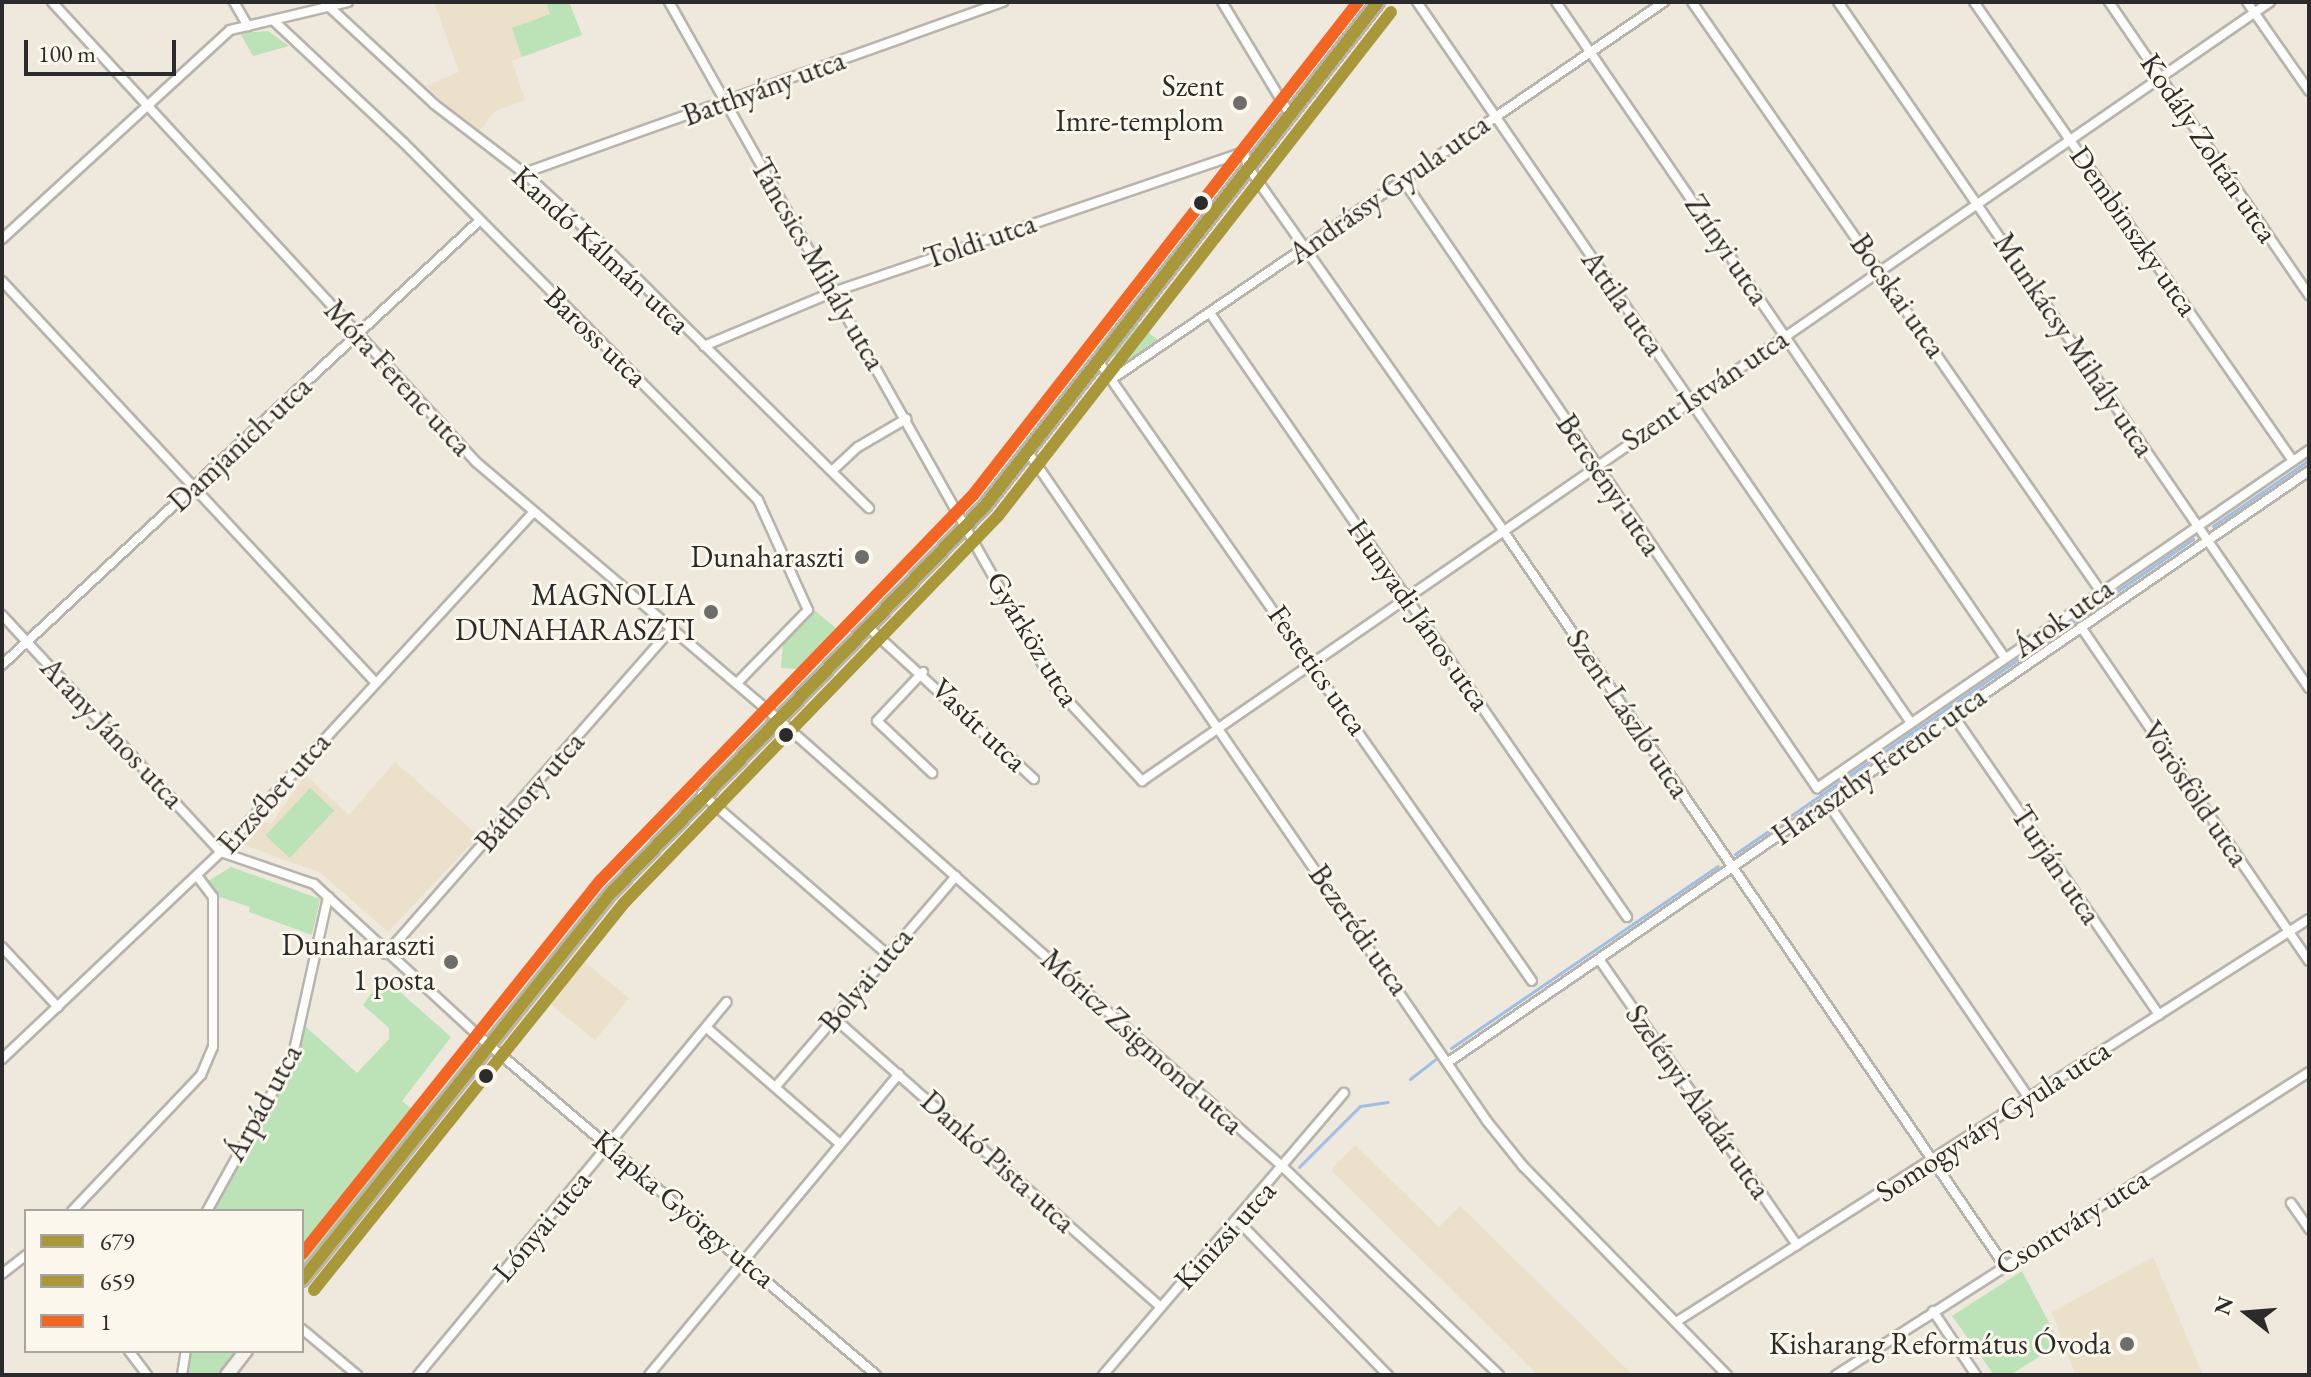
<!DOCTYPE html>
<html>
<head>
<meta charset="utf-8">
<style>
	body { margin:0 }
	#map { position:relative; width:2311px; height:1377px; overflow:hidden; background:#eee8dd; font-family:"EB Garamond",serif }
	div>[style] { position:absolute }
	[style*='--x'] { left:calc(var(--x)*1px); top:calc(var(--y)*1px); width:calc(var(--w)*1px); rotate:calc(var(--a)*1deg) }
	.built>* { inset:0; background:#ebe0ca; transform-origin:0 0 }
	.green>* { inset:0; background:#bce2b7; transform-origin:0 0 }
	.stream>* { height:3px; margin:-1.5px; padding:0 1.5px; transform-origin:1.5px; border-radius:1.5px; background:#9ebfe4 }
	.roads { filter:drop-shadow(2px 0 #b8b4ad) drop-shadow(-2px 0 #b8b4ad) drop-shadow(0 2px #b8b4ad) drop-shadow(0 -2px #b8b4ad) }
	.minor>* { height:8px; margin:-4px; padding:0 4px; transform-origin:4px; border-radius:4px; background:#fcfcfa }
	.secondary>* { height:12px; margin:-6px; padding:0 6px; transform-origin:6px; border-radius:6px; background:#f6f2ec }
	.bus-1>* { height:12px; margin:-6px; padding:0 6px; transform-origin:6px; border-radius:6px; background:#a89839 }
	.bus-2>* { height:12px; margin:-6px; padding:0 6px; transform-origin:6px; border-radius:6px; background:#a89839 }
	.bus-3>* { height:12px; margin:-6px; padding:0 6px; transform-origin:6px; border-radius:6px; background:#f26522 }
	.dots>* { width:22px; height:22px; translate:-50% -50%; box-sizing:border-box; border:4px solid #fbf7ec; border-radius:50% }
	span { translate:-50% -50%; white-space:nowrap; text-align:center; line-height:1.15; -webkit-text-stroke:6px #fbf7ec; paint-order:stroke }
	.poi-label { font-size:30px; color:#2b2b2b }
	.right { translate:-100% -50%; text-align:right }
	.street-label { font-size:30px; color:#2b2b2b }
	.frame { position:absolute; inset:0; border:4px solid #2b2b2b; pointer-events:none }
	.legend { position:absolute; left:24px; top:1209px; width:280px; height:144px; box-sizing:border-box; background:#fbf7ec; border:2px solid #a8a59f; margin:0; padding:10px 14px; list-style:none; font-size:24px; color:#2b2b2b }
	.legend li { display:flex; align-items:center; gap:16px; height:40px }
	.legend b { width:40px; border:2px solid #a8a59f }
	.north { position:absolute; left:2207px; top:1273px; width:80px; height:80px; -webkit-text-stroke:6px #fbf7ec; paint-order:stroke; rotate:287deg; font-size:22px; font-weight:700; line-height:32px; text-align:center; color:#2b2b2b }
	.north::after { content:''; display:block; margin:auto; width:28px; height:36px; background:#2b2b2b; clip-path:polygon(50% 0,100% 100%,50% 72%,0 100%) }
	.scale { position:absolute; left:24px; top:40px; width:152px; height:36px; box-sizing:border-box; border:4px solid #2b2b2b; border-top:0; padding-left:10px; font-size:24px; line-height:28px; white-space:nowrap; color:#2b2b2b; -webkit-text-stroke:6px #fbf7ec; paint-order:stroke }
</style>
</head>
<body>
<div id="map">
	<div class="built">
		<i style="clip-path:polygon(434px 2px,569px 2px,582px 35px,512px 61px,525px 100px,495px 111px,478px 133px,426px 86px,459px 72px)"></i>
		<i style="clip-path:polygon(395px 762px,479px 836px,388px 932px,321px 873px,244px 845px,266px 821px,271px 824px,306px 775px,349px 815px)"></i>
		<i style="left:577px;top:956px;width:67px;height:54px;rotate:39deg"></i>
		<i style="clip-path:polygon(1355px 1145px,1439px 1227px,1460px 1206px,1633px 1375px,1538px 1375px,1331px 1170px)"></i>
		<i style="clip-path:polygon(2153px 1257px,2203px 1375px,2075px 1375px,2052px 1312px)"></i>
	</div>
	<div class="green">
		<i style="clip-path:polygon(546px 2px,569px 2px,582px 35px,522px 57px,512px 28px,550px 14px)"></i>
		<i style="clip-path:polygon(268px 31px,289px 46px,253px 56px,240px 33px)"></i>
		<i style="clip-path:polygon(1138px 324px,1159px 341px,1122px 364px,1114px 354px)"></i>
		<i style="clip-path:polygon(813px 609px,844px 635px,809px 670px,781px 668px,783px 643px)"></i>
		<i style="left:310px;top:788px;width:33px;height:65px;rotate:43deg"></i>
		<i style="clip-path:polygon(231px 867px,320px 899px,312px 935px,249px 912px,250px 907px,220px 897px,205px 883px)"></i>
		<i style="clip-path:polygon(383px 977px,451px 1037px,402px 1101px,429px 1123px,302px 1287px,302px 1211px,207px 1211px,280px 1083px,304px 1025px,357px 1073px,389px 1039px,389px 1028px,363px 1005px)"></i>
		<i style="clip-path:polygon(2022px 1271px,2060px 1344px,2010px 1375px,1994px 1375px,1952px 1316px)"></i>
		<i style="clip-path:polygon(186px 1351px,252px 1351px,234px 1375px,182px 1375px)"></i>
	</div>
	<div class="stream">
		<i style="--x:2213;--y:526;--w:116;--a:-34.5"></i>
		<i style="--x:1735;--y:854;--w:556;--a:-34.52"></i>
		<i style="--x:1451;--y:1048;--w:323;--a:-34.3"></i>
		<i style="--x:1410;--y:1079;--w:36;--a:-38"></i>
		<i style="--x:1299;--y:1167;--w:86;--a:-45"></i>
		<i style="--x:1360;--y:1106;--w:28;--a:-8"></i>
	</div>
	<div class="roads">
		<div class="minor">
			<i style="--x:52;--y:2;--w:626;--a:47.33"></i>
			<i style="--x:476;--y:462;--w:395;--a:40.4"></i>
			<i style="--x:777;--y:718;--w:678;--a:41.59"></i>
			<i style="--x:1284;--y:1168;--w:298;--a:43.9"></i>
			<i style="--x:234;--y:2;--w:28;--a:60"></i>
			<i style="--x:324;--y:2;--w:150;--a:42.8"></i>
			<i style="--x:434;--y:104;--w:113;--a:37.5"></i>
			<i style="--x:524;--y:173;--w:111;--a:42.4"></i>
			<i style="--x:606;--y:248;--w:370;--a:44.7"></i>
			<i style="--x:669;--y:2;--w:788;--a:60.57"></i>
			<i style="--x:1056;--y:688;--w:127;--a:47.2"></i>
			<i style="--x:1142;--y:781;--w:1371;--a:-34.63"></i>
			<i style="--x:1222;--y:2;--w:130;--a:58.9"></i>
			<i style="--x:1417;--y:2;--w:874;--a:55.58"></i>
			<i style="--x:1556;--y:2;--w:795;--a:55.61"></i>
			<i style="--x:1692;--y:2;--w:718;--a:55.27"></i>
			<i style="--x:1838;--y:2;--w:832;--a:55.53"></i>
			<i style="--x:1974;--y:2;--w:559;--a:55.2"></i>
			<i style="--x:2109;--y:2;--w:355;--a:55.7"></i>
			<i style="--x:2247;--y:2;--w:108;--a:55.1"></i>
			<i style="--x:274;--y:21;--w:178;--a:43.2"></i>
			<i style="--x:404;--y:143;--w:503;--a:45.24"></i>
			<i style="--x:758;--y:500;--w:121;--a:65.6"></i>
			<i style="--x:808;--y:610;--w:102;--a:134.2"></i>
			<i style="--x:524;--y:173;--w:509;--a:-19.65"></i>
			<i style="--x:1403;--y:180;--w:736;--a:55.75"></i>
			<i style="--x:1817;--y:788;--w:597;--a:-34.49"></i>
			<i style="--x:2;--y:239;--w:309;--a:-42.5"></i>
			<i style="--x:230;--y:30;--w:121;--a:-13.3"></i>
			<i style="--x:2;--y:281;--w:548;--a:47.07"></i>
			<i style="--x:1210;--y:313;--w:734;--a:55.38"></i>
			<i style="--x:704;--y:346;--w:140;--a:-22.7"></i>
			<i style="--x:833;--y:292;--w:434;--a:-18.8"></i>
			<i style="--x:1244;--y:152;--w:16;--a:75"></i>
			<i style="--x:1248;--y:167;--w:442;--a:54.9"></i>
			<i style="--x:1502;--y:529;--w:891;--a:55.7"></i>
			<i style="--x:1099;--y:362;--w:755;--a:55.03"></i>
			<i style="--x:1115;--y:377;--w:665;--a:-34.34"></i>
			<i style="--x:1028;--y:452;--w:811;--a:55.55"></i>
			<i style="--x:1487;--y:1121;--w:58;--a:51.3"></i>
			<i style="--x:1523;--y:1166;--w:292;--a:45.7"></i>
			<i style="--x:832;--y:471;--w:35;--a:-43"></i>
			<i style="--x:858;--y:447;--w:56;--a:-30.3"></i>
			<i style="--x:2;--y:615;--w:323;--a:47.3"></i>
			<i style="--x:221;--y:852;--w:98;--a:19"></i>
			<i style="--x:314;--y:884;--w:226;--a:42.7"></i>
			<i style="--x:480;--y:1037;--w:521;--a:40.48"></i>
			<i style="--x:868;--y:627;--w:225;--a:42.5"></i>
			<i style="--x:2081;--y:627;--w:404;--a:55.7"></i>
			<i style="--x:2;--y:665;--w:650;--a:-42.94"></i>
			<i style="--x:923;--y:672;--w:67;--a:133.2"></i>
			<i style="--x:877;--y:721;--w:76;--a:43.4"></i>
			<i style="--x:1953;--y:715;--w:364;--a:55.5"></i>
			<i style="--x:702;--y:794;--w:246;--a:40.9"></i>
			<i style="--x:1827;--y:802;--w:358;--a:55.7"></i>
			<i style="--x:2;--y:947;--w:82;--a:47"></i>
			<i style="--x:386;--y:954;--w:433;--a:-48.7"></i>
			<i style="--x:1599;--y:959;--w:348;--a:55.3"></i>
			<i style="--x:834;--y:1018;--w:436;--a:41.5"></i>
			<i style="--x:707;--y:1028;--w:176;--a:41.1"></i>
			<i style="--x:2;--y:1059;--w:301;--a:-43.4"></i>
			<i style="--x:221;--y:852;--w:459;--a:-47.4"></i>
			<i style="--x:1450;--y:1061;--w:1042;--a:-34.48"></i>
			<i style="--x:777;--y:1085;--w:275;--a:-49.4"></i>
			<i style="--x:2291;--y:1203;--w:32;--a:55"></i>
			<i style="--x:72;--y:1211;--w:187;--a:-46.5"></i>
			<i style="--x:201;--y:1075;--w:30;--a:-67"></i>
			<i style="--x:213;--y:1047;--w:150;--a:-90"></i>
			<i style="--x:213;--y:897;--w:26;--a:-127"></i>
			<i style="--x:207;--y:1211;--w:178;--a:-61.1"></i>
			<i style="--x:293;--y:1055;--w:162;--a:-77.5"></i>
			<i style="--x:1239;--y:1222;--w:214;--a:45.8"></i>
			<i style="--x:2;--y:1274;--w:31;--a:-38"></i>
			<i style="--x:1933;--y:1311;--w:77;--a:56.1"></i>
			<i style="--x:1676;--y:1322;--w:750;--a:-32.48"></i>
			<i style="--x:302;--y:1329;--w:72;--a:39.9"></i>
			<i style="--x:129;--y:1351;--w:30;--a:53"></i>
			<i style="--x:182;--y:1375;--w:24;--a:-81"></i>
			<i style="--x:418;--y:1375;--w:484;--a:-50.4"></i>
			<i style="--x:649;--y:1375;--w:391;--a:-50.3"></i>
			<i style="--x:1103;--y:1375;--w:371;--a:-49.5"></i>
			<i style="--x:1836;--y:1375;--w:562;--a:-32.64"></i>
		</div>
		<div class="secondary">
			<i style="--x:302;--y:1280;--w:498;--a:-51.4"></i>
			<i style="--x:613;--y:891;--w:535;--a:-45.98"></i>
			<i style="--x:985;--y:506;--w:639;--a:-52.05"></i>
			<i style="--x:227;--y:1375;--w:31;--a:-52"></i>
		</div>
	</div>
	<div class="bus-1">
		<i style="--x:302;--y:1280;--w:498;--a:-51.4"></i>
		<i style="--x:613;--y:891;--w:535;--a:-45.98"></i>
		<i style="--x:985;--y:506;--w:639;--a:-52.05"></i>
	</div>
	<div class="bus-2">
		<i style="--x:314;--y:1290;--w:497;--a:-51.3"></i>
		<i style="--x:625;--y:902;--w:537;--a:-45.98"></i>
		<i style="--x:998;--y:516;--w:639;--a:-52.05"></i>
	</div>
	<div class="bus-3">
		<i style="--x:302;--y:1254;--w:479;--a:-51.4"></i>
		<i style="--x:601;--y:880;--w:535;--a:-45.98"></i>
		<i style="--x:973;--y:495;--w:626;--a:-52.01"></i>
	</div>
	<div class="dots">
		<i style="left:1240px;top:103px;background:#6f6d69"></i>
		<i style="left:1201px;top:203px;background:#2b2b2b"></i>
		<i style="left:862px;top:557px;background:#6f6d69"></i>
		<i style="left:711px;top:612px;background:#6f6d69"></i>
		<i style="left:786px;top:735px;background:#2b2b2b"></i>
		<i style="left:451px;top:962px;background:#6f6d69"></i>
		<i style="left:486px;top:1076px;background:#2b2b2b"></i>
		<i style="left:2127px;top:1344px;background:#6f6d69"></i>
	</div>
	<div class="poi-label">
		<span class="right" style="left:1224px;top:103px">Szent<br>Imre-templom</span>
		<span class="right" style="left:844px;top:557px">Dunaharaszti</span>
		<span class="right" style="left:695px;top:612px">MAGNOLIA<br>DUNAHARASZTI</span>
		<span class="right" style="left:435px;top:962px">Dunaharaszti<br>1 posta</span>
		<span class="right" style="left:2111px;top:1344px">Kisharang Református Óvoda</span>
	</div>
	<div class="street-label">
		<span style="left:764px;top:88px;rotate:-20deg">Batthyány utca</span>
		<span style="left:2209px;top:148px;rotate:56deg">Kodály Zoltán utca</span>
		<span style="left:1389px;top:189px;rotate:-35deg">Andrássy Gyula utca</span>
		<span style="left:2134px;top:231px;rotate:55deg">Dembinszky utca</span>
		<span style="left:980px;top:241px;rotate:-19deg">Toldi utca</span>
		<span style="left:601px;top:250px;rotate:43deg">Kandó Kálmán utca</span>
		<span style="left:1727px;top:250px;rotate:56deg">Zrínyi utca</span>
		<span style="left:818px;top:264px;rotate:60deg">Táncsics Mihály utca</span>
		<span style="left:1898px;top:296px;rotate:55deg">Bocskai utca</span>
		<span style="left:1623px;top:303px;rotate:55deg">Attila utca</span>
		<span style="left:596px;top:337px;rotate:44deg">Baross utca</span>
		<span style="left:2074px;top:345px;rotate:56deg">Munkácsy Mihály utca</span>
		<span style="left:398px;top:378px;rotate:47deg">Móra Ferenc utca</span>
		<span style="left:1705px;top:390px;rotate:-34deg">Szent István utca</span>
		<span style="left:240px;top:444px;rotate:-43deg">Damjanich utca</span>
		<span style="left:1609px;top:485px;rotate:56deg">Bercsényi utca</span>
		<span style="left:1419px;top:615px;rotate:55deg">Hunyadi János utca</span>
		<span style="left:2063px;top:618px;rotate:-35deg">Árok utca</span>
		<span style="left:1033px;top:639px;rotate:59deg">Gyárköz utca</span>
		<span style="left:1318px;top:670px;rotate:55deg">Festetics utca</span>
		<span style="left:1628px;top:714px;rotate:56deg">Szent László utca</span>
		<span style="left:979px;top:725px;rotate:44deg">Vasút utca</span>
		<span style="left:112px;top:733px;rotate:47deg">Arany János utca</span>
		<span style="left:1879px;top:766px;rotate:-35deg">Haraszthy Ferenc utca</span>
		<span style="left:530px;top:792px;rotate:-49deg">Báthory utca</span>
		<span style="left:274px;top:793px;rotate:-48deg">Erzsébet utca</span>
		<span style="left:2195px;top:794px;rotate:56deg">Vörösföld utca</span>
		<span style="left:2056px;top:865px;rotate:56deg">Turján utca</span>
		<span style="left:1359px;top:930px;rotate:55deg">Bezerédi utca</span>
		<span style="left:866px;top:980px;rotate:-50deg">Bolyai utca</span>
		<span style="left:1142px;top:1042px;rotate:42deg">Móricz Zsigmond utca</span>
		<span style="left:1698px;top:1102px;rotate:55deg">Szelényi Aladár utca</span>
		<span style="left:263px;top:1103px;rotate:-61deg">Árpád utca</span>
		<span style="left:1993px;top:1121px;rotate:-33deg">Somogyváry Gyula utca</span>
		<span style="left:998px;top:1162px;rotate:42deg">Dankó Pista utca</span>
		<span style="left:684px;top:1209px;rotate:40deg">Klapka György utca</span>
		<span style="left:2072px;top:1222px;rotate:-32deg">Csontváry utca</span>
		<span style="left:542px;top:1226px;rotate:-50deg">Lónyai utca</span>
		<span style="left:1225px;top:1235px;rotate:-48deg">Kinizsi utca</span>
	</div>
	<div class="frame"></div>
	<ul class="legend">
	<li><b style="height:10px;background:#a89839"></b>679</li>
	<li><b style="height:10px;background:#a89839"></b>659</li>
	<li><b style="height:10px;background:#f26522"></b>1</li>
	</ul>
	<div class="north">N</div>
	<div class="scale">100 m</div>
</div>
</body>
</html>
